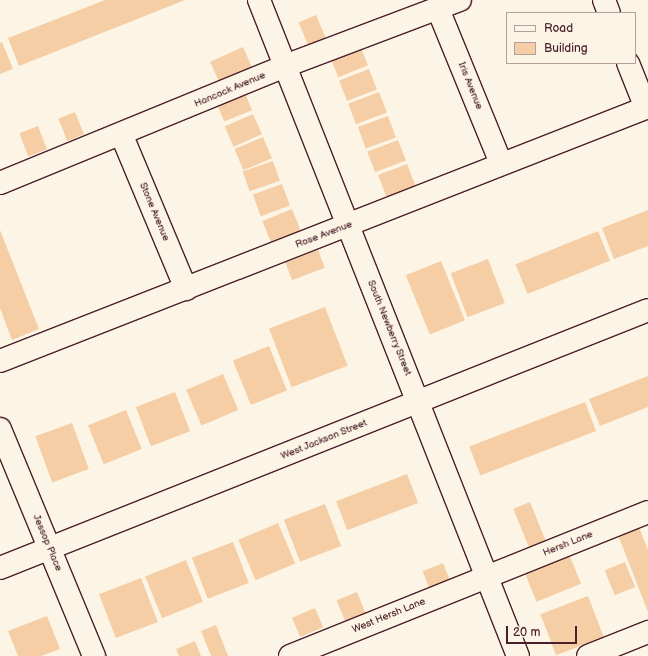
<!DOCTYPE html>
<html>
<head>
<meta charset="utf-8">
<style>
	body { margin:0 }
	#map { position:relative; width:648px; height:656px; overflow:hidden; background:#fcf5e5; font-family:"Balsamiq Sans",sans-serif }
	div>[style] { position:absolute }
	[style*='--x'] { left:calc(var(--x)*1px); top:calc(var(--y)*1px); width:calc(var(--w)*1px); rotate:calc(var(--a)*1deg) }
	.building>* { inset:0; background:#f6cea5; transform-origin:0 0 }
	.roads { filter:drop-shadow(1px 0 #4a1f2b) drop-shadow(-1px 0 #4a1f2b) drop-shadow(0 1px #4a1f2b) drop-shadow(0 -1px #4a1f2b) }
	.minor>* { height:22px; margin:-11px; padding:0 11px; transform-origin:11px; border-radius:11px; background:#fcf5e5 }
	span { translate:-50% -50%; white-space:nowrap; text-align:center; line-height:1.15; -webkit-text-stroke:3.5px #fcf5e5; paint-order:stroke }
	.street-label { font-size:10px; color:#4a1f2b }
	.legend { position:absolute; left:506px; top:12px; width:130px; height:52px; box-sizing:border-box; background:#fcf5e5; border:1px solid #b59f9b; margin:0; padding:5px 7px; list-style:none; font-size:12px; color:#4a1f2b }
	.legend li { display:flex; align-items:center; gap:8px; height:20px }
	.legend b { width:20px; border:1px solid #b59f9b }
	.scale { position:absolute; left:506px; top:626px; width:71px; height:18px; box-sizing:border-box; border:2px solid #4a1f2b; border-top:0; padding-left:5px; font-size:12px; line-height:14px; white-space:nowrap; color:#4a1f2b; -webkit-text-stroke:3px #fcf5e5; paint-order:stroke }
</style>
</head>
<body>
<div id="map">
	<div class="building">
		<i style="clip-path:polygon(105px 0,185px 0,19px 66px,8px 38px)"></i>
		<i style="left:316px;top:15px;width:25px;height:19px;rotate:67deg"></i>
		<i style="clip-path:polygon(2px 42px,13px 69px,0 74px,0 43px)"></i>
		<i style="left:359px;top:43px;width:24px;height:32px;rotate:68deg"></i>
		<i style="left:243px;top:47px;width:27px;height:36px;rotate:66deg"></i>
		<i style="left:369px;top:69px;width:22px;height:32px;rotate:69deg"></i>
		<i style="left:243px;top:88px;width:24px;height:30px;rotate:68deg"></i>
		<i style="left:379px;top:92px;width:22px;height:33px;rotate:69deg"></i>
		<i style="left:75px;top:112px;width:24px;height:18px;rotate:68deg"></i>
		<i style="left:253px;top:114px;width:22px;height:31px;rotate:66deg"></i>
		<i style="left:388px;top:116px;width:23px;height:32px;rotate:70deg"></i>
		<i style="left:38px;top:126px;width:25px;height:20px;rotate:69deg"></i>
		<i style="left:263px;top:137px;width:23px;height:31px;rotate:67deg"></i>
		<i style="left:398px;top:140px;width:22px;height:33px;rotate:69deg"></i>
		<i style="left:273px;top:161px;width:21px;height:32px;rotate:71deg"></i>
		<i style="left:407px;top:164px;width:25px;height:31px;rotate:69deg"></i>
		<i style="left:282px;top:184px;width:23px;height:31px;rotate:70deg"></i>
		<i style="left:292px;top:209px;width:24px;height:32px;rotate:68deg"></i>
		<i style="clip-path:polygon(648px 210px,648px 246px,614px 259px,602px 228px)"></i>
		<i style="clip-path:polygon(0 230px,39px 329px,12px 340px,0 308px)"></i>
		<i style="left:598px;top:231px;width:32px;height:89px;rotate:68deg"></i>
		<i style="left:318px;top:250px;width:19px;height:35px;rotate:69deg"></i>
		<i style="left:488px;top:259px;width:47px;height:40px;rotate:69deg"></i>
		<i style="left:441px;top:261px;width:64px;height:38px;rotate:68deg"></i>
		<i style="left:325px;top:307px;width:63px;height:60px;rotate:69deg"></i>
		<i style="left:269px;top:346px;width:48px;height:39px;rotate:68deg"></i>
		<i style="left:223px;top:374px;width:39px;height:40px;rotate:67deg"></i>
		<i style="clip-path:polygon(648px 376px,648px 407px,600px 426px,589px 399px)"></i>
		<i style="left:175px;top:392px;width:42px;height:42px;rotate:69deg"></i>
		<i style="left:585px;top:402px;width:31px;height:124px;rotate:69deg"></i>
		<i style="left:126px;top:410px;width:42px;height:41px;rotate:68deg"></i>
		<i style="left:72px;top:423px;width:49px;height:39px;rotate:70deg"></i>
		<i style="left:407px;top:474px;width:31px;height:76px;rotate:69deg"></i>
		<i style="left:530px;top:502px;width:43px;height:18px;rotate:68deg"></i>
		<i style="left:325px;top:504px;width:45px;height:44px;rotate:69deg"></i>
		<i style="left:278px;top:523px;width:44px;height:43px;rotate:67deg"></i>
		<i style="clip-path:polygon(639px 527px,648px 550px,648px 612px,618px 535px)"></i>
		<i style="left:233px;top:542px;width:44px;height:44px;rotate:69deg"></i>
		<i style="left:569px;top:554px;width:32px;height:48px;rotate:68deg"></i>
		<i style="left:186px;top:560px;width:45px;height:44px;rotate:68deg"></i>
		<i style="left:625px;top:562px;width:27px;height:22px;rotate:68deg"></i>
		<i style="left:443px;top:563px;width:22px;height:22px;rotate:68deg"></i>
		<i style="left:141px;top:578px;width:47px;height:45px;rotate:69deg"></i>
		<i style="left:357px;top:592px;width:24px;height:22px;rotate:68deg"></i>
		<i style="left:588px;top:596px;width:44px;height:51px;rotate:69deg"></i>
		<i style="left:315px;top:608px;width:21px;height:25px;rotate:67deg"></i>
		<i style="clip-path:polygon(47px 616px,60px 649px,41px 656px,18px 656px,8px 631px)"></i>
		<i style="clip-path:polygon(216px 625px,228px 656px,211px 656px,201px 631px)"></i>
		<i style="clip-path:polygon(195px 641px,201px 656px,179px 656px,176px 649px)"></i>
	</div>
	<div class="roads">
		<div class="minor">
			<i style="--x:259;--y:0;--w:705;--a:68.46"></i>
			<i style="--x:604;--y:0;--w:14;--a:69"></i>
			<i style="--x:438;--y:9;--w:166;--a:67.8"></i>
			<i style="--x:628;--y:63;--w:48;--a:68.2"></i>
			<i style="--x:122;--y:136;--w:166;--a:67.3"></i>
			<i style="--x:0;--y:183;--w:308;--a:-22.3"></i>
			<i style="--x:285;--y:66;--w:187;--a:-20.7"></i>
			<i style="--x:0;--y:361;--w:696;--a:-21.4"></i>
			<i style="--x:0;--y:429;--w:246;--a:67.5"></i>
			<i style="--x:0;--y:568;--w:697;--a:-21.71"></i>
			<i style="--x:290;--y:656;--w:386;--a:-21.9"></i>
			<i style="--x:588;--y:656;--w:65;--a:-21.8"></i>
		</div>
	</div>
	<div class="street-label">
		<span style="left:470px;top:86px;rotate:68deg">Iris Avenue</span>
		<span style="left:230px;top:90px;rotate:-23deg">Hancock Avenue</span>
		<span style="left:154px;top:212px;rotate:67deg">Stone Avenue</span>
		<span style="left:324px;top:235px;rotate:-21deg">Rose Avenue</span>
		<span style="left:389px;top:328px;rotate:68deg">South Newberry Street</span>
		<span style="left:324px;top:440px;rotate:-22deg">West Jackson Street</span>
		<span style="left:47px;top:543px;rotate:67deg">Jessop Place</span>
		<span style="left:568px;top:544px;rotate:-22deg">Hersh Lane</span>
		<span style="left:389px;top:616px;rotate:-22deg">West Hersh Lane</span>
	</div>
	<ul class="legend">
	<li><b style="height:5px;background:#fcf5e5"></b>Road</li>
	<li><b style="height:11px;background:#f6cea5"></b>Building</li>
	</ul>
	<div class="scale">20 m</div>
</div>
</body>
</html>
